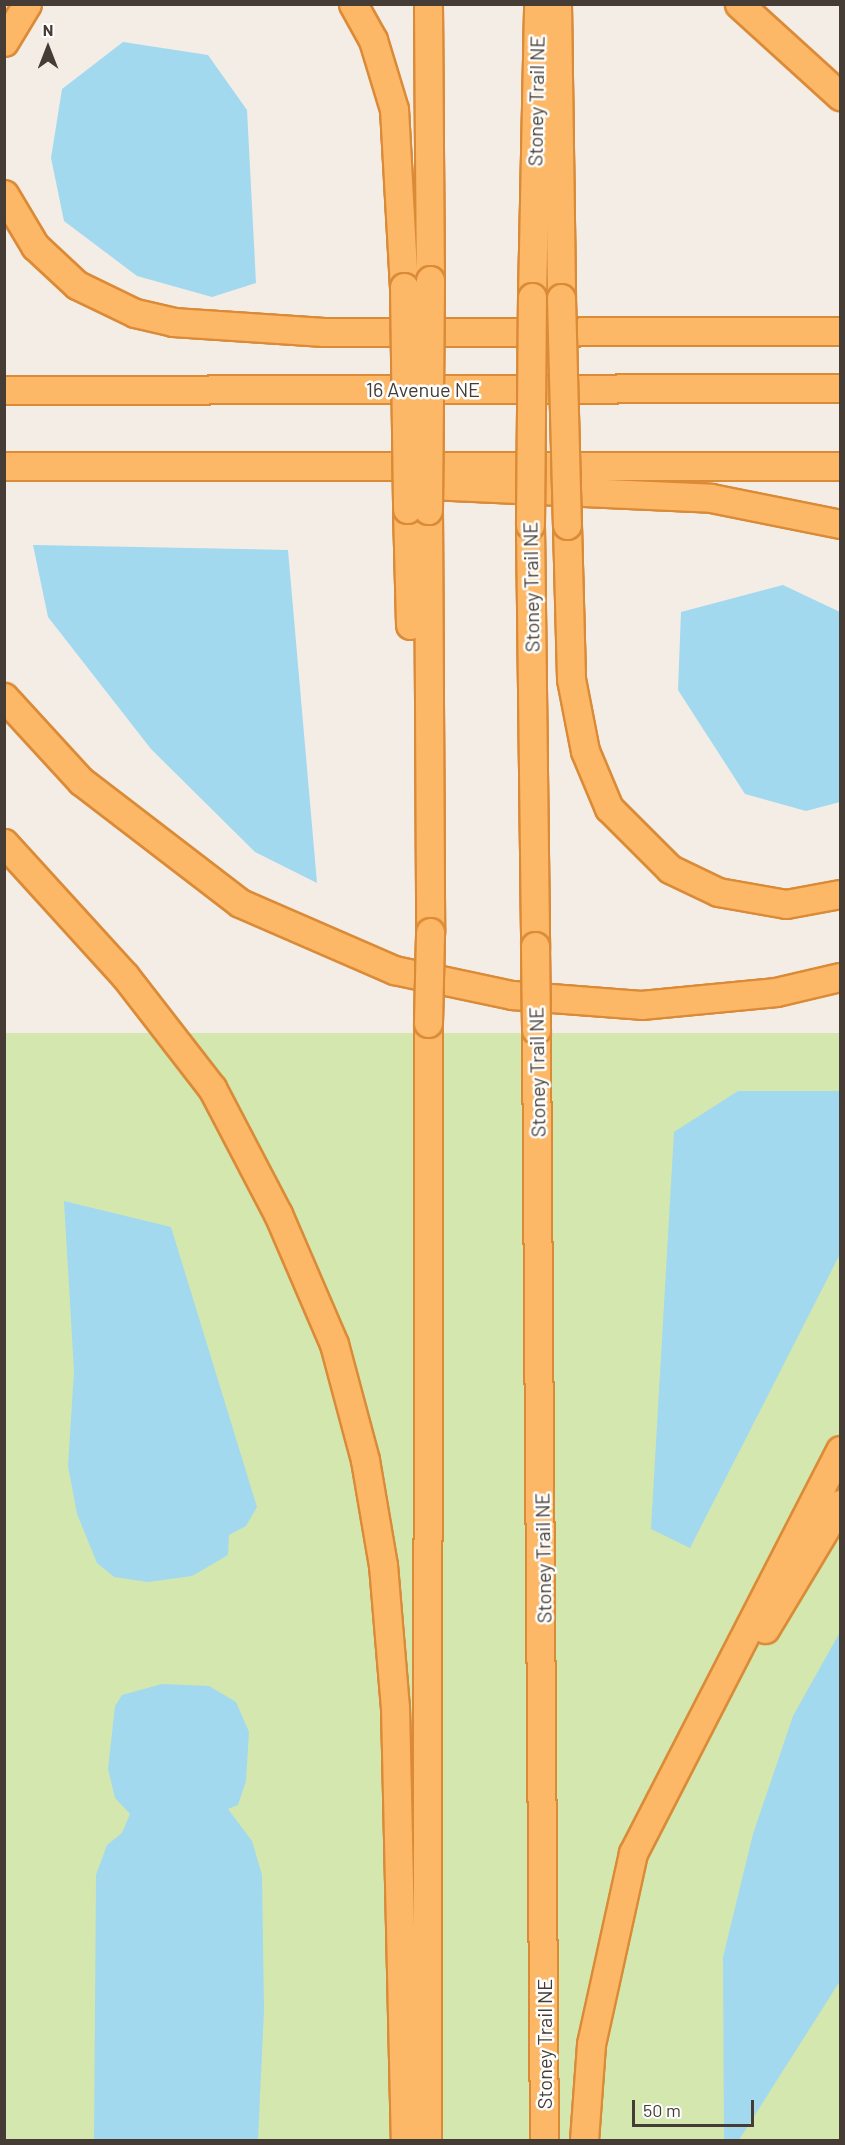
<!DOCTYPE html>
<html>
<head>
<meta charset="utf-8">
<style>
	body { margin:0 }
	#map { position:relative; width:845px; height:2145px; overflow:hidden; background:#f3ede6; font-family:Barlow,sans-serif }
	div>[style] { position:absolute }
	[style*='--x'] { left:calc(var(--x)*1px); top:calc(var(--y)*1px); width:calc(var(--w)*1px); rotate:calc(var(--a)*1deg) }
	.green>* { inset:0; background:#d4e7af; transform-origin:0 0 }
	.water>* { inset:0; background:#a2d9ef }
	.roads { filter:drop-shadow(2px 0 #db8b37) drop-shadow(-2px 0 #db8b37) drop-shadow(0 2px #db8b37) drop-shadow(0 -2px #db8b37) }
	.highway>* { height:27px; margin:-13.5px; padding:0 13.5px; transform-origin:13.5px; border-radius:13.5px; background:#fcb867 }
	.bridges { filter:drop-shadow(2px 0 #db8b37) drop-shadow(-2px 0 #db8b37) drop-shadow(0 2px #db8b37) drop-shadow(0 -2px #db8b37) }
	.highway-bridge>* { height:27px; margin:-13.5px; padding:0 13.5px; transform-origin:13.5px; border-radius:13.5px; background:#fcb867 }
	span { translate:-50% -50%; white-space:nowrap; text-align:center; line-height:1.15; -webkit-text-stroke:5px #fff; paint-order:stroke }
	.street-label { font-size:20px; color:#453d35 }
	.frame { position:absolute; inset:0; border:6px solid #453d35; pointer-events:none }
	.north { position:absolute; left:18px; top:18px; width:60px; height:60px; -webkit-text-stroke:4px #fff; paint-order:stroke; rotate:0deg; font-size:16px; font-weight:700; line-height:24px; text-align:center; color:#453d35 }
	.north::after { content:''; display:block; margin:auto; width:21px; height:27px; background:#453d35; clip-path:polygon(50% 0,100% 100%,50% 72%,0 100%) }
	.scale { position:absolute; left:632px; top:2100px; width:122px; height:27px; box-sizing:border-box; border:3px solid #453d35; border-top:0; padding-left:8px; font-size:18px; line-height:21px; white-space:nowrap; color:#453d35; -webkit-text-stroke:4px #fff; paint-order:stroke }
</style>
</head>
<body>
<div id="map">
	<div class="green">
		<i style="left:840px;top:1033px;width:1107px;height:839px;rotate:90deg"></i>
	</div>
	<div class="water">
		<i style="clip-path:polygon(123px 42px,208px 55px,247px 110px,256px 283px,212px 297px,137px 276px,64px 221px,51px 158px,62px 89px)"></i>
		<i style="clip-path:polygon(33px 545px,288px 550px,317px 883px,255px 852px,151px 749px,48px 617px)"></i>
		<i style="clip-path:polygon(783px 585px,840px 612px,840px 802px,806px 811px,745px 794px,678px 690px,681px 612px)"></i>
		<i style="clip-path:polygon(738px 1091px,840px 1091px,840px 1254px,690px 1548px,651px 1529px,674px 1132px)"></i>
		<i style="clip-path:polygon(64px 1201px,171px 1227px,257px 1507px,246px 1526px,229px 1535px,228px 1555px,192px 1576px,148px 1582px,114px 1577px,97px 1563px,77px 1514px,68px 1466px,74px 1371px)"></i>
		<i style="clip-path:polygon(840px 1632px,840px 1981px,739px 2140px,724px 2140px,723px 1957px,753px 1834px,793px 1716px)"></i>
		<i style="clip-path:polygon(162px 1684px,209px 1686px,236px 1702px,249px 1732px,246px 1781px,238px 1805px,228px 1809px,252px 1841px,262px 1875px,264px 2010px,258px 2140px,94px 2140px,96px 1875px,107px 1845px,122px 1833px,130px 1814px,115px 1798px,108px 1769px,115px 1706px,122px 1695px)"></i>
	</div>
	<div class="roads">
		<div class="highway">
			<i style="--x:353;--y:4;--w:41;--a:60.9"></i>
			<i style="--x:373;--y:40;--w:72;--a:73.1"></i>
			<i style="--x:394;--y:109;--w:178;--a:86.8"></i>
			<i style="--x:428;--y:4;--w:276;--a:89.6"></i>
			<i style="--x:557;--y:4;--w:294;--a:89.2"></i>
			<i style="--x:739;--y:4;--w:137;--a:42.3"></i>
			<i style="--x:4;--y:42;--w:44;--a:-58.8"></i>
			<i style="--x:4;--y:194;--w:61;--a:59.2"></i>
			<i style="--x:35;--y:246;--w:57;--a:42.9"></i>
			<i style="--x:77;--y:285;--w:64;--a:25.8"></i>
			<i style="--x:135;--y:313;--w:39;--a:13"></i>
			<i style="--x:173;--y:322;--w:151;--a:3.8"></i>
			<i style="--x:324;--y:332;--w:516;--a:-0.11"></i>
			<i style="--x:532;--y:297;--w:293;--a:-88.8"></i>
			<i style="--x:4;--y:390;--w:836;--a:-0.14"></i>
			<i style="--x:4;--y:466;--w:836;--a:0"></i>
			<i style="--x:407;--y:484;--w:304;--a:2.6"></i>
			<i style="--x:711;--y:498;--w:132;--a:11.4"></i>
			<i style="--x:407;--y:509;--w:116;--a:88.5"></i>
			<i style="--x:428;--y:510;--w:422;--a:89.7"></i>
			<i style="--x:530;--y:525;--w:421;--a:89.3"></i>
			<i style="--x:567;--y:525;--w:154;--a:88.5"></i>
			<i style="--x:571;--y:679;--w:73;--a:79"></i>
			<i style="--x:585;--y:751;--w:62;--a:67.2"></i>
			<i style="--x:609;--y:808;--w:86;--a:45"></i>
			<i style="--x:670;--y:869;--w:53;--a:25.6"></i>
			<i style="--x:718;--y:892;--w:69;--a:10"></i>
			<i style="--x:786;--y:904;--w:55;--a:-10.5"></i>
			<i style="--x:4;--y:697;--w:114;--a:47.5"></i>
			<i style="--x:81;--y:781;--w:200;--a:37.5"></i>
			<i style="--x:240;--y:903;--w:168;--a:23.5"></i>
			<i style="--x:394;--y:970;--w:121;--a:12"></i>
			<i style="--x:512;--y:995;--w:129;--a:4.4"></i>
			<i style="--x:641;--y:1005;--w:136;--a:-5.5"></i>
			<i style="--x:776;--y:992;--w:66;--a:-13.2"></i>
			<i style="--x:4;--y:843;--w:180;--a:47.7"></i>
			<i style="--x:125;--y:976;--w:142;--a:52.2"></i>
			<i style="--x:212;--y:1088;--w:142;--a:62.4"></i>
			<i style="--x:278;--y:1214;--w:142;--a:66.7"></i>
			<i style="--x:334;--y:1344;--w:120;--a:75"></i>
			<i style="--x:365;--y:1460;--w:107;--a:80.3"></i>
			<i style="--x:383;--y:1565;--w:143;--a:85.2"></i>
			<i style="--x:395;--y:1707;--w:433;--a:88.7"></i>
			<i style="--x:536;--y:1030;--w:1110;--a:89.59"></i>
			<i style="--x:765;--y:1629;--w:146;--a:-59"></i>
			<i style="--x:427;--y:2140;--w:1117;--a:-89.95"></i>
			<i style="--x:584;--y:2140;--w:96;--a:-85.8"></i>
			<i style="--x:591;--y:2044;--w:196;--a:-77.6"></i>
			<i style="--x:633;--y:1853;--w:453;--a:-62.8"></i>
		</div>
	</div>
	<div class="bridges">
		<div class="highway-bridge">
			<i style="--x:404;--y:287;--w:222;--a:89.2"></i>
			<i style="--x:561;--y:298;--w:227;--a:88.5"></i>
			<i style="--x:428;--y:510;--w:230;--a:-89.5"></i>
			<i style="--x:530;--y:525;--w:228;--a:-89.5"></i>
			<i style="--x:535;--y:946;--w:84;--a:89.3"></i>
			<i style="--x:428;--y:1023;--w:91;--a:-88.7"></i>
		</div>
	</div>
	<div class="street-label">
		<span style="left:536px;top:101px;rotate:-89deg">Stoney Trail NE</span>
		<span style="left:423px;top:389px">16 Avenue NE</span>
		<span style="left:531px;top:587px;rotate:-91deg">Stoney Trail NE</span>
		<span style="left:537px;top:1072px;rotate:-91deg">Stoney Trail NE</span>
		<span style="left:543px;top:1558px;rotate:-91deg">Stoney Trail NE</span>
		<span style="left:544px;top:2044px;rotate:-90deg">Stoney Trail NE</span>
	</div>
	<div class="frame"></div>
	<div class="north">N</div>
	<div class="scale">50 m</div>
</div>
</body>
</html>
